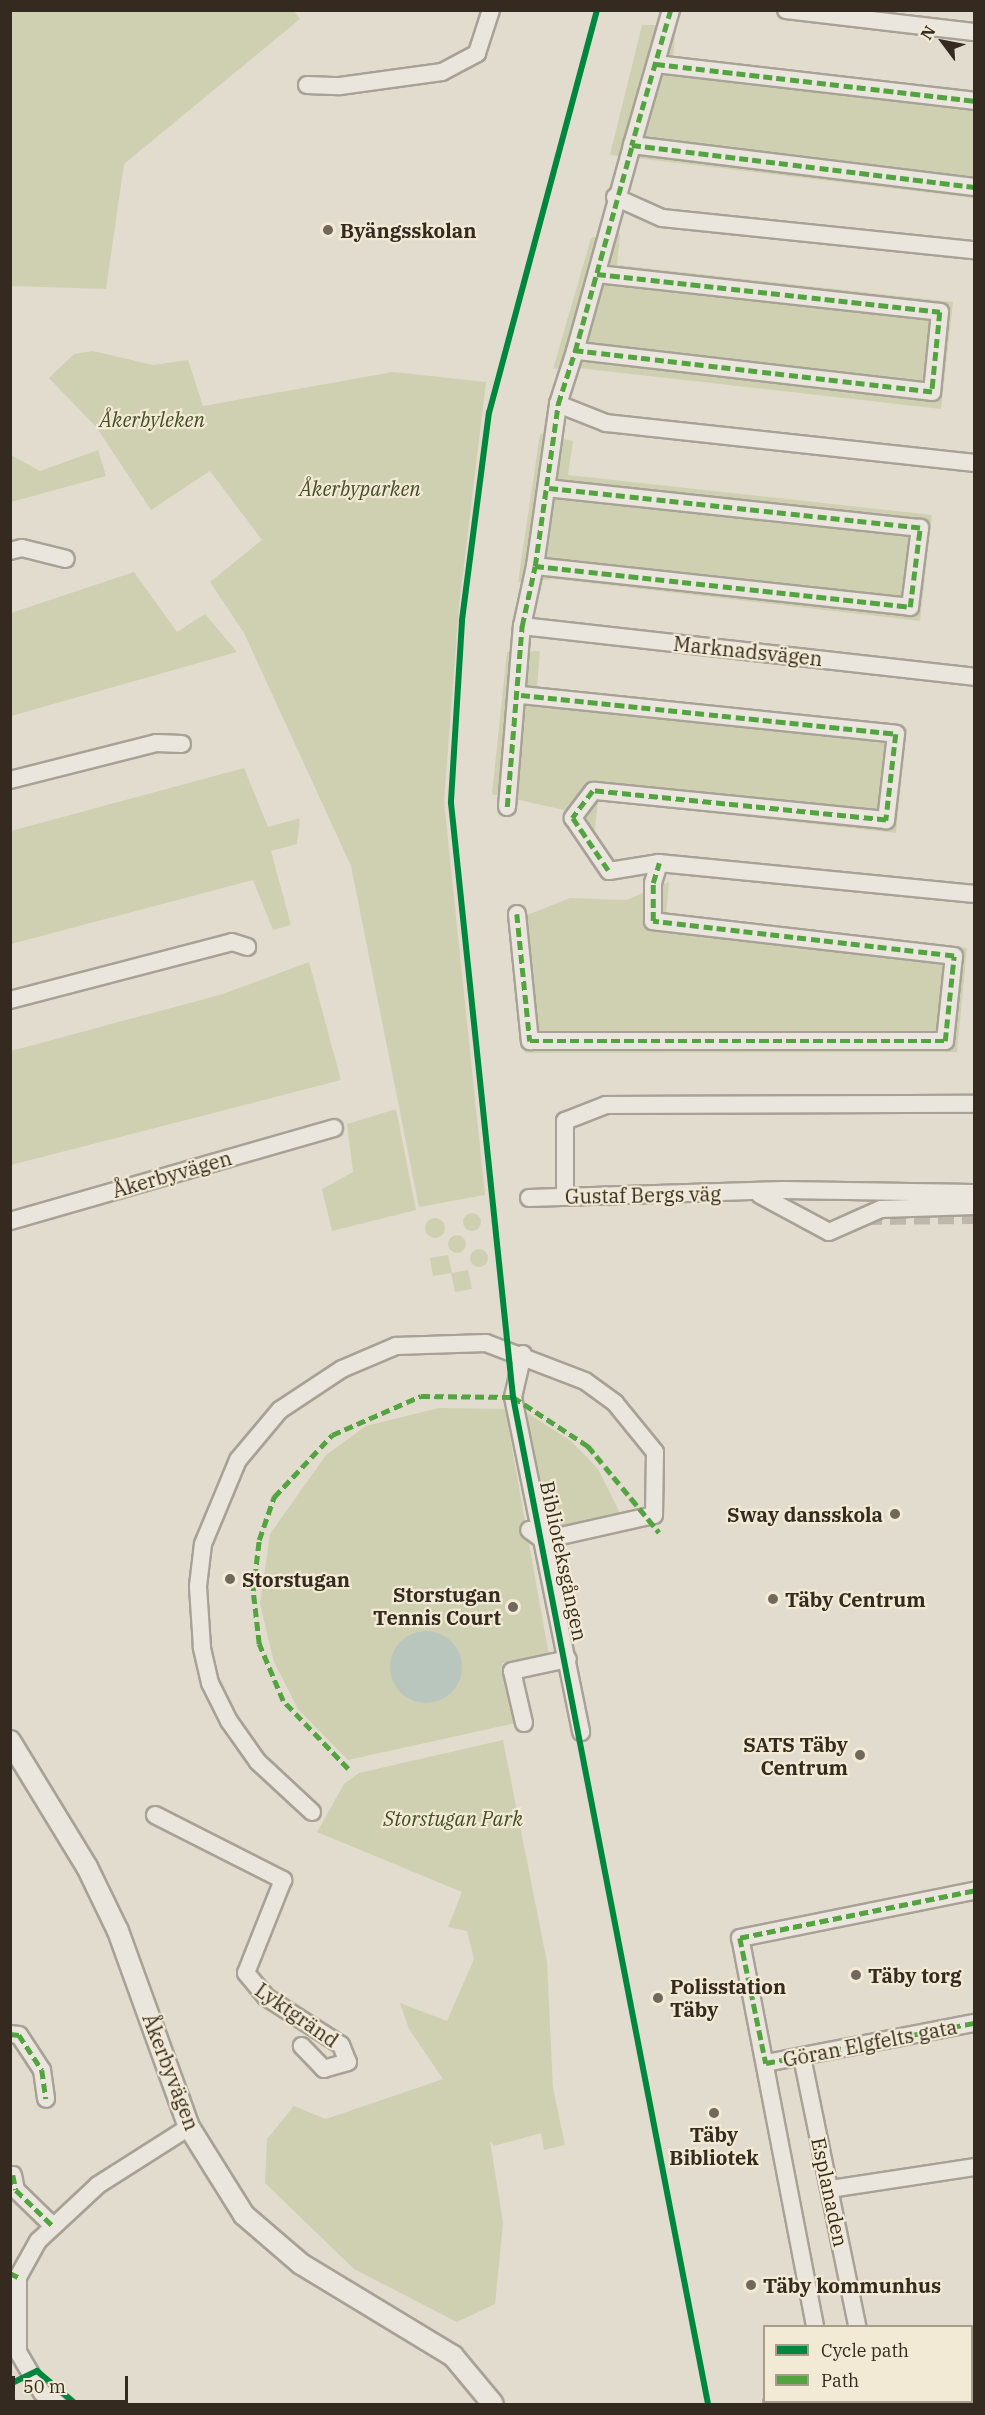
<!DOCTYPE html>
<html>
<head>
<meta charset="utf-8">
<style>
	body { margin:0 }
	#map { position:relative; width:985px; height:2415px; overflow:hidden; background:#e1dccd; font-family:"IBM Plex Serif",serif }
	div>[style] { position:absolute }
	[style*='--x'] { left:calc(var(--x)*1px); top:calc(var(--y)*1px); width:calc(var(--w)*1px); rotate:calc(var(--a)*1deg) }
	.green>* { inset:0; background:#cfd0b1 }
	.round { border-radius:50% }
	.water>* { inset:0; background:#b8c6be }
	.minor-tunnel>* { height:16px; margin-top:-8px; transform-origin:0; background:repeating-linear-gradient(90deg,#beb8aa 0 16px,transparent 0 24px) }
	.roads { filter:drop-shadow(2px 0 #a7a196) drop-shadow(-2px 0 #a7a196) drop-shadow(0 2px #a7a196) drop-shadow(0 -2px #a7a196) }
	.minor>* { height:16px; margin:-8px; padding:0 8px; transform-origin:8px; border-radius:8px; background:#eae6de }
	.tertiary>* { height:20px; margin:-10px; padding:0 10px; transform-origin:10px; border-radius:10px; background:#eae6de }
	.rail>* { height:4.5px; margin-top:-2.25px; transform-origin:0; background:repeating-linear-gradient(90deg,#a9a69e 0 10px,transparent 0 20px) }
	.quiet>* { height:4.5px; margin-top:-2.25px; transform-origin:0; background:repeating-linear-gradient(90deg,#53a441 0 9px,transparent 0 13.5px) }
	.cycleway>* { height:6px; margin:-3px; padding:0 3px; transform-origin:3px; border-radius:3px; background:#00873e }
	.dots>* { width:16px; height:16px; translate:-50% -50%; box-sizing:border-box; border:3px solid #f2ead4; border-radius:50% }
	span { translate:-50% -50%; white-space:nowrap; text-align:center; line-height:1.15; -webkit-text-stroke:4.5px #f2ead4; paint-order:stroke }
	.poi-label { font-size:20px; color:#342a1f; font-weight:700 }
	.left { translate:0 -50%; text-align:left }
	.right { translate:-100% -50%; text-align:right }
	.park-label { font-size:20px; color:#444e28; font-style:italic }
	.street-label { font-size:20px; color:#342a1f }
	.frame { position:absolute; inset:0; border:12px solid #342a1f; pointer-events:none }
	.legend { position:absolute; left:763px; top:2325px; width:210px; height:78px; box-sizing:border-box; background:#f2ead4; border:2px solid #a69d8c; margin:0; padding:8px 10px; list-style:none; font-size:18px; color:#342a1f }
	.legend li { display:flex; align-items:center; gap:12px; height:30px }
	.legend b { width:30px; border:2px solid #a69d8c }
	.north { position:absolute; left:913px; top:12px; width:60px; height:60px; -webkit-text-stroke:4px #f2ead4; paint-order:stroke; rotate:302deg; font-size:16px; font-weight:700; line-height:24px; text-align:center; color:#342a1f }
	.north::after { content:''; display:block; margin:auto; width:21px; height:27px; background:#342a1f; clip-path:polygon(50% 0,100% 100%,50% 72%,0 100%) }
	.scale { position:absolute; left:12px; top:2376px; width:116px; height:27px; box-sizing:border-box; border:3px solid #342a1f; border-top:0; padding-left:8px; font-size:18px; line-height:21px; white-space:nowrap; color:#342a1f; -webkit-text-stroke:4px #f2ead4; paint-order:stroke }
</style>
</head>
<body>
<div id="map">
	<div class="green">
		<i style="clip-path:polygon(11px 10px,293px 10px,300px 19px,124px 164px,106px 289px,11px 286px)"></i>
		<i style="clip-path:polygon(642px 25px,676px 25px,673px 58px,974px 90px,974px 198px,610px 155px)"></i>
		<i style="clip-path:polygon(606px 234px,620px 234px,617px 265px,953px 302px,941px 409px,569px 367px,553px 369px,591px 238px)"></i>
		<i style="clip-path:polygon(93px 351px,153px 365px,188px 360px,203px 406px,393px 372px,486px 382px,459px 606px,444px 801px,485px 1195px,419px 1207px,351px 866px,244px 633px,210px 582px,262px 540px,210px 471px,151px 510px,97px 428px,49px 378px,74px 354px)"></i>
		<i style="clip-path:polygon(540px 434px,573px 441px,568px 475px,932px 515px,920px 621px,554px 579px,518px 582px)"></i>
		<i style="clip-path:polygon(98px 450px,106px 476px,11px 502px,11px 455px,40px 471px)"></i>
		<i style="clip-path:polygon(134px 572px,177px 632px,205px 614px,237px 652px,11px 716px,11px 613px)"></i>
		<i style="clip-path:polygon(540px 651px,537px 688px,907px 728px,896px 833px,598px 801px,594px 835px,564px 810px,492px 794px,507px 652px)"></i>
		<i style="clip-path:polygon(244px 768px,268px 827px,300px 818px,297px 844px,271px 851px,291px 925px,273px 930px,253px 880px,11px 944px,11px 831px)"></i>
		<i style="clip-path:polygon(669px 882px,666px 916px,967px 948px,957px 1052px,525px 1053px,512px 921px,570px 898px,626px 900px)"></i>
		<i style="clip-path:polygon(309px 962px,341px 1080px,11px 1165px,11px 1051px,223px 994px)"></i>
		<i style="clip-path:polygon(396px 1109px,416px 1210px,332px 1231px,322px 1189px,353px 1172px,347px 1124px)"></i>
		<i class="round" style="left:463px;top:1213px;width:18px;height:18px"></i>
		<i class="round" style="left:425px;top:1218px;width:20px;height:20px"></i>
		<i class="round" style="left:448px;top:1235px;width:18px;height:18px"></i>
		<i class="round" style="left:470px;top:1249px;width:18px;height:18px"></i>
		<i style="clip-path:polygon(448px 1255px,452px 1273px,468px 1270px,472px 1289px,455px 1292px,451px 1273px,433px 1276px,430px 1258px)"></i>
		<i style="clip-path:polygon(439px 1408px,505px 1409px,549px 1655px,502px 1663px,516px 1723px,348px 1760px,298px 1709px,274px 1662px,260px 1604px,270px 1534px,326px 1455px,366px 1426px)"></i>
		<i style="clip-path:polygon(527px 1413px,571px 1441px,598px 1469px,622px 1517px,547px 1529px)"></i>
		<i style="clip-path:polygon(503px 1740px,547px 1962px,553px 2088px,565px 2145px,544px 2150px,541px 2133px,494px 2146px,490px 2141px,503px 2223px,495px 2304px,457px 2322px,354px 2269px,265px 2183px,267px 2139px,294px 2106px,326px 2119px,443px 2079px,409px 2029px,400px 2003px,447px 2021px,474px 1959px,467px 1931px,448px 1927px,462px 1892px,317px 1832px,344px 1784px,359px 1773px)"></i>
	</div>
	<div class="water">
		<i class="round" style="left:390px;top:1631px;width:72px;height:72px"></i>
	</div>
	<div class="minor-tunnel">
		<i style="--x:866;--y:1217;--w:108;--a:-0.5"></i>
	</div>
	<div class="roads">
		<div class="minor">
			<i style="--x:671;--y:10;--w:141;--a:106.1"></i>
			<i style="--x:632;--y:145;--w:345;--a:7"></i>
			<i style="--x:786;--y:10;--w:189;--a:6.7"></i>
			<i style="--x:656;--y:64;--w:320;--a:6.6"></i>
			<i style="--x:307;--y:85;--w:33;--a:2"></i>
			<i style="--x:340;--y:86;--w:103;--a:-7.8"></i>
			<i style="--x:442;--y:72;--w:40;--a:-28"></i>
			<i style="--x:477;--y:53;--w:45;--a:-72"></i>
			<i style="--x:615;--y:197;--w:51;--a:24.1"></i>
			<i style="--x:662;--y:218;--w:314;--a:5.9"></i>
			<i style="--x:597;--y:274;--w:345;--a:6.3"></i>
			<i style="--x:940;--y:312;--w:80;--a:95.7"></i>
			<i style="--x:932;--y:392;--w:359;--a:-173.4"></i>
			<i style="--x:575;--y:351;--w:214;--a:-74.5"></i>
			<i style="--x:558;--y:404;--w:52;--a:21.6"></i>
			<i style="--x:606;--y:423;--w:370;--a:6.2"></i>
			<i style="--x:10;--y:551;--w:12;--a:-14"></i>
			<i style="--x:22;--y:548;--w:45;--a:14"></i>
			<i style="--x:535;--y:566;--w:164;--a:-81.9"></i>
			<i style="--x:558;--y:404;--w:56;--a:-72.2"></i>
			<i style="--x:522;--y:626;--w:455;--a:6.4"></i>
			<i style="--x:521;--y:695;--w:377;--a:5.9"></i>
			<i style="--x:896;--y:734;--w:87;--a:96.6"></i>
			<i style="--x:886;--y:820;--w:294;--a:-174.3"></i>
			<i style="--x:593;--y:791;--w:34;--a:127"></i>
			<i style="--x:573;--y:818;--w:64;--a:55.8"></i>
			<i style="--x:609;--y:871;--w:51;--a:-9.1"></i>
			<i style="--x:659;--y:863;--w:317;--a:5.6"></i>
			<i style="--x:10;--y:780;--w:151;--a:-14.2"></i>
			<i style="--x:156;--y:743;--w:26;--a:2"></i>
			<i style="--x:507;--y:807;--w:182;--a:-85.3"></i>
			<i style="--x:522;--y:626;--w:61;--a:-77.8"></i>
			<i style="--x:535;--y:566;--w:377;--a:6.2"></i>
			<i style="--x:910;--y:607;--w:80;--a:-82.8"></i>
			<i style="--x:920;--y:528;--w:375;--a:-173.9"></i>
			<i style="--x:517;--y:914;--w:128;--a:84.2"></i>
			<i style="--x:530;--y:1041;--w:415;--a:0"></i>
			<i style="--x:945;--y:1041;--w:85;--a:-84"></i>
			<i style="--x:954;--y:956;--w:303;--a:-173.4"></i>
			<i style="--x:653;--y:921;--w:38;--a:-90"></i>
			<i style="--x:653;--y:883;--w:21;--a:-73"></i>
			<i style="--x:10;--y:1000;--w:229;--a:-14.6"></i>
			<i style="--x:232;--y:942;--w:16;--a:18"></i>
			<i style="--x:760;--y:1195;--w:78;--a:28.2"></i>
			<i style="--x:829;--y:1232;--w:57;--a:-23.9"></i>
			<i style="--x:881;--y:1209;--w:93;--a:-1.8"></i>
			<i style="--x:565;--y:1196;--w:75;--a:-90"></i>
			<i style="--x:565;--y:1121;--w:44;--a:-21.3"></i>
			<i style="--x:606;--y:1105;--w:368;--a:-0.2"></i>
			<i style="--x:529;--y:1198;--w:254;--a:-1.8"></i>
			<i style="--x:783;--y:1190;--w:191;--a:0.9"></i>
			<i style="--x:10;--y:1221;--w:337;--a:-16"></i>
			<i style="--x:523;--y:1354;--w:44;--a:103.1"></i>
			<i style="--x:513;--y:1397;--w:342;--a:78.5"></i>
			<i style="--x:524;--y:1723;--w:53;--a:-103"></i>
			<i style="--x:512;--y:1671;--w:57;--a:-12.1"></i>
			<i style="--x:312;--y:1812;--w:74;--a:-137.2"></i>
			<i style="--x:258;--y:1762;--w:50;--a:-125.3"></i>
			<i style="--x:229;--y:1721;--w:42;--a:-116.6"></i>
			<i style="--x:210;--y:1683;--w:37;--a:-103"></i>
			<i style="--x:202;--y:1647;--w:61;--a:-93.8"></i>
			<i style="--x:198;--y:1586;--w:42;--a:-83.2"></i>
			<i style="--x:203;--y:1544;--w:91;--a:-67.4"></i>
			<i style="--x:238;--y:1460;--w:65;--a:-50"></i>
			<i style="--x:280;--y:1410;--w:74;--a:-33.5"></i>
			<i style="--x:342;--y:1369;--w:59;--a:-23.1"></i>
			<i style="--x:396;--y:1346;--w:90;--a:-1.9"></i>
			<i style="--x:486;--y:1343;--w:106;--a:21"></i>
			<i style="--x:585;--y:1381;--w:37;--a:36"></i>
			<i style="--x:615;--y:1403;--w:63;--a:50.8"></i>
			<i style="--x:655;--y:1452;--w:63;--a:90.9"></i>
			<i style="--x:654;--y:1515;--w:114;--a:167.3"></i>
			<i style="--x:543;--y:1540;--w:17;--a:-144"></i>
			<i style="--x:155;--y:1815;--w:144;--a:26.9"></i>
			<i style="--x:283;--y:1880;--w:100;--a:111.7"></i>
			<i style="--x:246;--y:1973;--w:31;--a:50"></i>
			<i style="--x:266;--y:1997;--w:89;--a:32.6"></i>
			<i style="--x:341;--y:2045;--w:18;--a:68"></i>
			<i style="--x:348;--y:2062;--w:25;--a:164"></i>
			<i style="--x:324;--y:2069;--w:32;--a:-134"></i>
			<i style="--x:10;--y:2034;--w:9;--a:6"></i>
			<i style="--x:19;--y:2035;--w:42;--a:56.7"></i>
			<i style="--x:42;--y:2070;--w:29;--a:82"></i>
			<i style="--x:802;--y:2057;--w:275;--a:78.4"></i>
			<i style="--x:766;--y:2063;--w:212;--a:-10.9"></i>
			<i style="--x:13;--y:2175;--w:15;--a:79"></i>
			<i style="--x:16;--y:2190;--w:52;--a:44.2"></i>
			<i style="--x:831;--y:2189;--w:145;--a:-8.7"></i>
			<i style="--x:815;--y:2326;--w:395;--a:-100.9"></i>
			<i style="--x:740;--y:1938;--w:239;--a:-11.4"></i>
			<i style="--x:58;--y:2404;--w:19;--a:-145"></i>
			<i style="--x:42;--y:2393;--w:48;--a:-120.3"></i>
			<i style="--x:18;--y:2352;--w:75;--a:-90"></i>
			<i style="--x:18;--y:2277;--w:41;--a:-60.9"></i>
			<i style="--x:38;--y:2241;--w:82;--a:-43"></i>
			<i style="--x:98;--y:2185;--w:108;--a:-32.5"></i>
		</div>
		<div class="tertiary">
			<i style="--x:10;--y:1741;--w:148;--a:58.6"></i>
			<i style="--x:87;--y:1867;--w:71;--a:64.2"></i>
			<i style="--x:118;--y:1931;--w:208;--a:70.1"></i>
			<i style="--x:189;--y:2127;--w:104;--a:58"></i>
			<i style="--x:244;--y:2215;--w:75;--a:40.7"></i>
			<i style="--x:301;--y:2264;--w:178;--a:31.2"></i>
			<i style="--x:453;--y:2356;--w:62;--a:50.2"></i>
			<i style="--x:972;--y:2368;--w:2;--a:-27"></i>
			<i style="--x:774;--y:2404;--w:16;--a:-7"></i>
		</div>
	</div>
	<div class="rail">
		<i style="--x:10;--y:2399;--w:10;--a:29"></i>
	</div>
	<div class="quiet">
		<i style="--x:671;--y:10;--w:141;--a:106.1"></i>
		<i style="--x:632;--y:145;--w:345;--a:7"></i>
		<i style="--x:656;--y:64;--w:320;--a:6.6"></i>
		<i style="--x:597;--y:274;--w:345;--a:6.3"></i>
		<i style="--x:940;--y:312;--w:80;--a:95.7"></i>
		<i style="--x:932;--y:392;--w:359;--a:-173.4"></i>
		<i style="--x:575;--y:351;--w:214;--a:-74.5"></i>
		<i style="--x:535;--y:566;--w:164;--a:-81.9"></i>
		<i style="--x:558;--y:404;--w:56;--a:-72.2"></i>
		<i style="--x:521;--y:695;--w:377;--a:5.9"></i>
		<i style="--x:896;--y:734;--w:87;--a:96.6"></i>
		<i style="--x:886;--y:820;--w:294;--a:-174.3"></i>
		<i style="--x:593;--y:791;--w:34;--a:127"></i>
		<i style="--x:573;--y:818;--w:64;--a:55.8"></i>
		<i style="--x:507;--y:807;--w:182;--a:-85.3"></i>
		<i style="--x:522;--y:626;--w:61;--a:-77.8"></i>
		<i style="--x:535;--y:566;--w:377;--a:6.2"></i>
		<i style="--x:910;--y:607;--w:80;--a:-82.8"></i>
		<i style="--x:920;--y:528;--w:375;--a:-173.9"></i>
		<i style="--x:517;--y:914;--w:128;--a:84.2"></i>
		<i style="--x:530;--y:1041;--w:415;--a:0"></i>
		<i style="--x:945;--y:1041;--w:85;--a:-84"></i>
		<i style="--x:954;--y:956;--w:303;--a:-173.4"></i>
		<i style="--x:653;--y:921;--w:38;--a:-90"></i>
		<i style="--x:653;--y:883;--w:21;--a:-73"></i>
		<i style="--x:348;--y:1769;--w:94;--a:-133.7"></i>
		<i style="--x:283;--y:1701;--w:62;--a:-112.8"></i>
		<i style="--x:259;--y:1644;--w:53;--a:-96.5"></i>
		<i style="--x:253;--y:1591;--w:51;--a:-83.3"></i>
		<i style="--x:259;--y:1540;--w:46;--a:-70.8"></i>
		<i style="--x:274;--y:1497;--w:85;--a:-46.9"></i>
		<i style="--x:332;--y:1435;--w:97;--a:-23.7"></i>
		<i style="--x:421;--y:1396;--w:92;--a:0.6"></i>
		<i style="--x:513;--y:1397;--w:90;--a:33.2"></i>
		<i style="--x:588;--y:1446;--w:112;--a:50.5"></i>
		<i style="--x:974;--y:1891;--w:239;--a:168.6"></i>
		<i style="--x:740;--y:1938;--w:128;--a:78.3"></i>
		<i style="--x:766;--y:2063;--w:212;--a:-10.9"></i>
		<i style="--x:10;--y:2034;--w:9;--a:6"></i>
		<i style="--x:19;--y:2035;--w:42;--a:56.7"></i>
		<i style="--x:42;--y:2070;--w:29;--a:82"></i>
		<i style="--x:13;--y:2175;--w:15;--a:79"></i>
		<i style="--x:16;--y:2190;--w:52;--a:44.2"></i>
		<i style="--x:10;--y:2273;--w:9;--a:27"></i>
	</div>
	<div class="cycleway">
		<i style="--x:597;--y:10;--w:416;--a:105"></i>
		<i style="--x:489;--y:412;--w:211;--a:97.4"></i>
		<i style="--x:462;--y:621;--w:182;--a:93.5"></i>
		<i style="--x:451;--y:803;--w:597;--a:84.04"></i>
		<i style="--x:513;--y:1397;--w:1026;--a:79.04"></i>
		<i style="--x:10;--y:2384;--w:30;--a:-26"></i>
		<i style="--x:37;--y:2371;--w:51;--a:40.2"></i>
	</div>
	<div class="dots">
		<i style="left:328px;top:230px;background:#71685c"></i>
		<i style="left:895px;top:1514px;background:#71685c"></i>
		<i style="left:230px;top:1579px;background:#71685c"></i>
		<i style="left:773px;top:1599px;background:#71685c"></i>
		<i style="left:513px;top:1607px;background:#71685c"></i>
		<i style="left:860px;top:1755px;background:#71685c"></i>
		<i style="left:856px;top:1975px;background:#71685c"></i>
		<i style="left:658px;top:1998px;background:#71685c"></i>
		<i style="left:714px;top:2113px;background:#71685c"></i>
		<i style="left:751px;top:2285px;background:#71685c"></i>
	</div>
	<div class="poi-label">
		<span class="left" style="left:340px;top:230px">Byängsskolan</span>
		<span class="right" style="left:883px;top:1514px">Sway dansskola</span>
		<span class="left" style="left:242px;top:1579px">Storstugan</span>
		<span class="right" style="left:501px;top:1606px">Storstugan<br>Tennis Court</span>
		<span class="left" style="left:785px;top:1599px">Täby Centrum</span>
		<span class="right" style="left:848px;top:1756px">SATS Täby<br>Centrum</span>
		<span class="left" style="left:868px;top:1975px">Täby torg</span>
		<span class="left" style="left:670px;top:1998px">Polisstation<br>Täby</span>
		<span style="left:714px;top:2146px">Täby<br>Bibliotek</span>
		<span class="left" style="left:763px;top:2285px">Täby kommunhus</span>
	</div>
	<div class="park-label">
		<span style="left:152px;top:419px">Åkerbyleken</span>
		<span style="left:360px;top:488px">Åkerbyparken</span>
		<span style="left:453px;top:1818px">Storstugan Park</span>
	</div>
	<div class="street-label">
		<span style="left:748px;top:651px;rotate:6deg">Marknadsvägen</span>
		<span style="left:172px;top:1174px;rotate:-16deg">Åkerbyvägen</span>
		<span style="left:643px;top:1195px;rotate:-1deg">Gustaf Bergs väg</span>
		<span style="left:564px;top:1561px;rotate:78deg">Biblioteksgången</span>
		<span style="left:297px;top:2015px;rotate:35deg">Lyktgränd</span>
		<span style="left:870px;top:2043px;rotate:-11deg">Göran Elgfelts gata</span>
		<span style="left:171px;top:2072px;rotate:69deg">Åkerbyvägen</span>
		<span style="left:830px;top:2192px;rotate:78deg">Esplanaden</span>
	</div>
	<div class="frame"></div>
	<ul class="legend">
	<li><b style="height:8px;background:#00873e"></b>Cycle path</li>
	<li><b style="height:8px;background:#53a441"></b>Path</li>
	</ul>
	<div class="north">N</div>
	<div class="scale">50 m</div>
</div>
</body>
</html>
